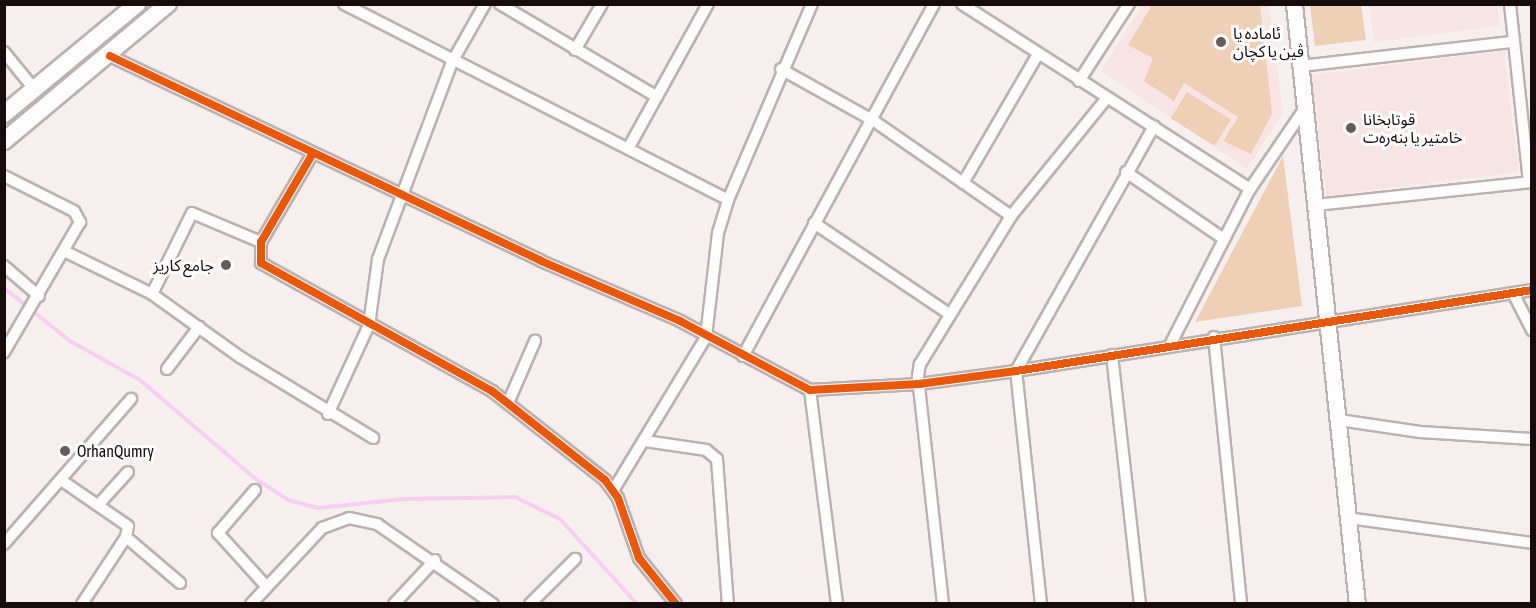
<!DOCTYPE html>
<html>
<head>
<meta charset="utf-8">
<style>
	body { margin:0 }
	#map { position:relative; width:1536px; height:608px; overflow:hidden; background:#f7eeee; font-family:"Asap Condensed","Noto Sans Arabic",sans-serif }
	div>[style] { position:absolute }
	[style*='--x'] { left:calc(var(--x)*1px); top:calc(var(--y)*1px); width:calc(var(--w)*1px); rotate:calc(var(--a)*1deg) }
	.built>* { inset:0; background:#f9e4e4; transform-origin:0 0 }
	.green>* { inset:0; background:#eed0b6; transform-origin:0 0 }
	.stream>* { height:4px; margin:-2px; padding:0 2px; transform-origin:2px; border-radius:2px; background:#f8cff2 }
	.roads { filter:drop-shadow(2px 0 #bcb1b1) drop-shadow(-2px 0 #bcb1b1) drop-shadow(0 2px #bcb1b1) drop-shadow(0 -2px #bcb1b1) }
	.street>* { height:10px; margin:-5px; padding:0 5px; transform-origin:5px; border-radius:5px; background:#fefcfc }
	.secondary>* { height:15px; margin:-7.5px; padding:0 7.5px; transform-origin:7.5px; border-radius:7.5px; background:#fefcfc }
	.primary>* { height:16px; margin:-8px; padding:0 8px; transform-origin:8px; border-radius:8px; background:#fefcfc }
	.cycleway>* { height:8px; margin:-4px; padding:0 4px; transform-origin:4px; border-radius:4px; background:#e8590c }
	.dots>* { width:16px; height:16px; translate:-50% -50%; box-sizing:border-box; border:3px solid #fff; border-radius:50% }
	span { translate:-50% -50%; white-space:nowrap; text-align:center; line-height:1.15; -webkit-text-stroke:6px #fff; paint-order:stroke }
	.poi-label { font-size:16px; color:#180b0c }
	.left { translate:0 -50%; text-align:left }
	.right { translate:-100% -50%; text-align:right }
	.frame { position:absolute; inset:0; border:6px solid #180b0c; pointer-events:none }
</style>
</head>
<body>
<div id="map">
	<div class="built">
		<i style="clip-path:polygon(1142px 5px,1269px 5px,1283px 113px,1247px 169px,1101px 71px)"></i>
		<i style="clip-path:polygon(1369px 5px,1497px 5px,1500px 26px,1374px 42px)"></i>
		<i style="left:1504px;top:51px;width:122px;height:194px;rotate:83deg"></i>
	</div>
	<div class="green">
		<i style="clip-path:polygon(1152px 5px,1260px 5px,1272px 114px,1251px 154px,1223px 141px,1238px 117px,1184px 83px,1174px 101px,1144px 81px,1153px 58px,1128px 45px)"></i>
		<i style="clip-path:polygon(1310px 5px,1361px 5px,1366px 40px,1315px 46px)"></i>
		<i style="left:1187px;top:92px;width:52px;height:31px;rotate:32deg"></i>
		<i style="clip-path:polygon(1283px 156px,1302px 306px,1195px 322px)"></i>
	</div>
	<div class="stream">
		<i style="--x:4;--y:288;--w:85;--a:38.8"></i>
		<i style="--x:70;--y:341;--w:80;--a:29.1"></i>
		<i style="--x:140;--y:380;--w:153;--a:40.5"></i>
		<i style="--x:256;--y:479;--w:38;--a:33"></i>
		<i style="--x:288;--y:500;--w:31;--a:15"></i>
		<i style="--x:318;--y:508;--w:86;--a:-6"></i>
		<i style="--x:404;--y:499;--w:111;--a:-1"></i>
		<i style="--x:515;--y:497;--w:50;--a:26.1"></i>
		<i style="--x:560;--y:519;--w:115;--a:47.8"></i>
	</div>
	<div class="roads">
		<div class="street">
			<i style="--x:344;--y:4;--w:431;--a:27"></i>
			<i style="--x:500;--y:4;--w:182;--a:30.6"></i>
			<i style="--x:962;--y:4;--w:342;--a:32.7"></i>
			<i style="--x:1510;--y:4;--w:179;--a:83.9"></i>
			<i style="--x:575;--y:50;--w:53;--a:-59.6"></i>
			<i style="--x:4;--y:52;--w:49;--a:50.8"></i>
			<i style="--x:110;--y:56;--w:477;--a:25.4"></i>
			<i style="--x:541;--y:261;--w:151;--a:23.3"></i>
			<i style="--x:680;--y:321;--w:147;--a:28"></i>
			<i style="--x:810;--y:390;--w:109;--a:-3.2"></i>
			<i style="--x:919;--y:384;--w:98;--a:-7.6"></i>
			<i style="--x:1016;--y:371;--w:522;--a:-8.92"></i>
			<i style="--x:1301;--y:66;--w:213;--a:-6.5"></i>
			<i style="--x:781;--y:69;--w:107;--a:29.2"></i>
			<i style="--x:874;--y:121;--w:167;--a:34.7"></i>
			<i style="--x:1079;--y:81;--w:92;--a:-57"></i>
			<i style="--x:629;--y:147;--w:163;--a:-61.1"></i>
			<i style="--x:313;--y:153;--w:103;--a:120.3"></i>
			<i style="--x:261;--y:242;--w:21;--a:90"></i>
			<i style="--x:261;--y:263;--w:264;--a:29"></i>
			<i style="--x:492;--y:391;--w:144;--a:38.2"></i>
			<i style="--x:605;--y:480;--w:22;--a:54"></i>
			<i style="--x:618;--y:498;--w:64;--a:70.7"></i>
			<i style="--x:639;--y:558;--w:59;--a:51.2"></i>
			<i style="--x:1126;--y:172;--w:119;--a:34.4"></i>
			<i style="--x:4;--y:176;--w:78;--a:26.6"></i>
			<i style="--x:74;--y:211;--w:13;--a:61"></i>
			<i style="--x:80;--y:222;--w:151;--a:120.3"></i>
			<i style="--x:963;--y:183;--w:149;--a:-59.8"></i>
			<i style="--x:1316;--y:205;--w:217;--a:-6.1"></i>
			<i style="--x:814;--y:223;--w:161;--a:33.9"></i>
			<i style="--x:66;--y:252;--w:96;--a:26"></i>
			<i style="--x:152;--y:294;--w:108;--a:35.6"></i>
			<i style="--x:240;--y:357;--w:156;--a:31.3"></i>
			<i style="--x:4;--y:266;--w:46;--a:40.6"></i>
			<i style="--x:1513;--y:293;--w:42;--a:62.8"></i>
			<i style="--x:152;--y:294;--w:90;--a:-63.7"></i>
			<i style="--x:192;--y:213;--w:75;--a:22.8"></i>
			<i style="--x:1214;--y:337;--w:268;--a:84.2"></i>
			<i style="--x:1170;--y:345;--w:175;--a:-62.9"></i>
			<i style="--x:1250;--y:189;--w:98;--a:-55.8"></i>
			<i style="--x:1112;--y:355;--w:251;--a:83.6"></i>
			<i style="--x:743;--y:356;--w:400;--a:-61.5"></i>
			<i style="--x:167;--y:369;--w:53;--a:-52.7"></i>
			<i style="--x:810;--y:390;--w:216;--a:82.8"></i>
			<i style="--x:508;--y:403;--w:68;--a:-66.5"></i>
			<i style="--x:328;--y:414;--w:98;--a:-65.3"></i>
			<i style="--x:369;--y:325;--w:67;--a:-82.2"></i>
			<i style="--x:378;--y:259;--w:210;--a:-69.4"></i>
			<i style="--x:452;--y:62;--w:67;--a:-60.4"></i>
			<i style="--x:1339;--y:420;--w:82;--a:8.4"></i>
			<i style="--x:1420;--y:432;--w:112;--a:3.6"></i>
			<i style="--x:645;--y:441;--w:62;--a:8.4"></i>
			<i style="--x:706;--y:450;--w:14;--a:39"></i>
			<i style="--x:717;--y:459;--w:145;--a:85.7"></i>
			<i style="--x:61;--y:480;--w:81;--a:34.5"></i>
			<i style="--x:128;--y:526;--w:11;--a:100"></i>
			<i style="--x:126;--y:537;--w:80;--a:123.3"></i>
			<i style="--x:614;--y:489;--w:178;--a:-58.8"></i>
			<i style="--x:706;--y:337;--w:105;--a:-83.4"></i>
			<i style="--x:718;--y:233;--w:34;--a:-73"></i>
			<i style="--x:728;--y:200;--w:213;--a:-66.8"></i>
			<i style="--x:255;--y:490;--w:57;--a:130.7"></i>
			<i style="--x:218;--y:533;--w:72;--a:47.8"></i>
			<i style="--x:99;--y:504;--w:43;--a:-47.8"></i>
			<i style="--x:1348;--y:518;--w:186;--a:7.7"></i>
			<i style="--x:126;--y:537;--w:71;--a:40.4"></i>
			<i style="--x:4;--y:544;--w:193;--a:-48.8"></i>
			<i style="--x:251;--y:604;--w:104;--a:-46.9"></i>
			<i style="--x:322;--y:528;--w:29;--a:-20"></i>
			<i style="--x:349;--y:518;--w:29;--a:12"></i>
			<i style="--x:377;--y:524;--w:141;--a:34.6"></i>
			<i style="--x:394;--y:604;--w:60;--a:-47"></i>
			<i style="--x:530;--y:604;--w:64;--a:-45"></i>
			<i style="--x:943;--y:604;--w:229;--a:-96.3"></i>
			<i style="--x:918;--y:376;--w:12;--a:-81"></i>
			<i style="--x:920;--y:364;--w:174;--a:-58.4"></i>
			<i style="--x:1011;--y:216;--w:152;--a:-50.9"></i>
			<i style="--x:1041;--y:604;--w:234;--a:-96.1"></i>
			<i style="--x:1016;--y:371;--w:281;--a:-60.6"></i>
		</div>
		<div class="secondary">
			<i style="--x:1294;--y:4;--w:603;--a:84.01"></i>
		</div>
		<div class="primary">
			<i style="--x:4;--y:114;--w:173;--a:-39.6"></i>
			<i style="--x:4;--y:141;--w:214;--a:-39.9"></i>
		</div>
	</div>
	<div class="cycleway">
		<i style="--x:110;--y:56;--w:477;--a:25.4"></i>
		<i style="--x:541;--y:261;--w:151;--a:23.3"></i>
		<i style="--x:680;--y:321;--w:147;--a:28"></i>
		<i style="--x:810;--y:390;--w:109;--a:-3.2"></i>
		<i style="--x:919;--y:384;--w:98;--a:-7.6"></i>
		<i style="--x:1016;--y:371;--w:522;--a:-8.92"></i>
		<i style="--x:313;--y:153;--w:103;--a:120.3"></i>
		<i style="--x:261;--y:242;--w:21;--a:90"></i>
		<i style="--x:261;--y:263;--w:264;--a:29"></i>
		<i style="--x:492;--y:391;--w:144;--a:38.2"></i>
		<i style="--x:605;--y:480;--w:22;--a:54"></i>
		<i style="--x:618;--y:498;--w:64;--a:70.7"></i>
		<i style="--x:639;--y:558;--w:59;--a:51.2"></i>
	</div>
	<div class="dots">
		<i style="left:1221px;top:42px;background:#665a5b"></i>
		<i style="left:1351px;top:128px;background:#665a5b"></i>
		<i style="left:226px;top:265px;background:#665a5b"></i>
		<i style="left:65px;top:451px;background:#665a5b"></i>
	</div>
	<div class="poi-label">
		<span class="left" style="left:1233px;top:42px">ئاماده یا<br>ڤین یا کچان</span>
		<span class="left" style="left:1363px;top:128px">قوتابخانا<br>خامتیر یا بنەرەت</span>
		<span class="right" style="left:214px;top:265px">جامع كاريز</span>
		<span class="left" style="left:77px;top:451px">OrhanQumry</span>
	</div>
	<div class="frame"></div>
</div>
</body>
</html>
